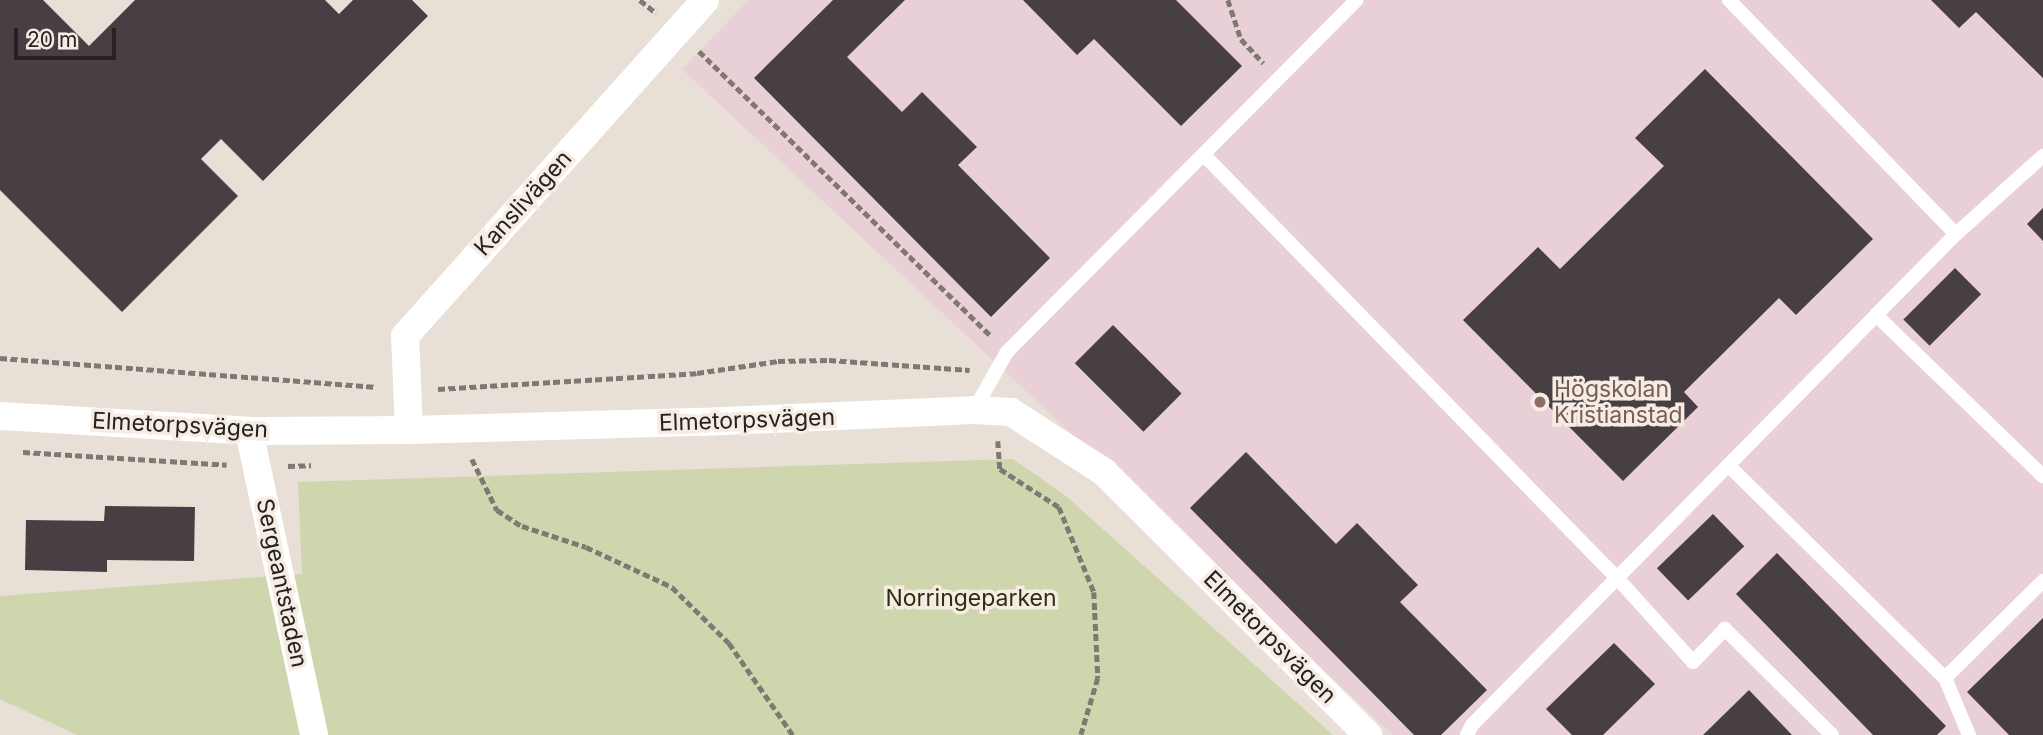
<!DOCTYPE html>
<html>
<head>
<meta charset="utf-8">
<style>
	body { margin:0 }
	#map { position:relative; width:2043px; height:735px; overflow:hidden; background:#e8dfd6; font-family:Inter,sans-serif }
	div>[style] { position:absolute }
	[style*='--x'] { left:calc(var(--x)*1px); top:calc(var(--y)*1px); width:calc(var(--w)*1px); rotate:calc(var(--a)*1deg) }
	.education>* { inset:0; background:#e9cfd6 }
	.green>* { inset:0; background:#cfd5ad }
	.building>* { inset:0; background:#483f45; transform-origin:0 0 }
	.path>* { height:4.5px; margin-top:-2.25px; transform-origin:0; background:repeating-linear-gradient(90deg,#7f7873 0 7px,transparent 0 10.5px) }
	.service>* { height:14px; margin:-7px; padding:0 7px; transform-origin:7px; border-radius:7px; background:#fff }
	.minor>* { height:28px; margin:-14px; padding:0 14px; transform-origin:14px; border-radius:14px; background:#fff }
	.dots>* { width:19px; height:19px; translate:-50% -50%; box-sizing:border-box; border:4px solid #f5ece3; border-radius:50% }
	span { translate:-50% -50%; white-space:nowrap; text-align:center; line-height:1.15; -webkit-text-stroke:7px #f5ece3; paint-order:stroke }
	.street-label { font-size:23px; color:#26221f }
	.education-label { font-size:23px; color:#785e54 }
	.left { translate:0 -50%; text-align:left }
	.park-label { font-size:23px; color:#2d300c }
	.scale { position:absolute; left:14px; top:28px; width:102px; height:32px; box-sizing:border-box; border:4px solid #26221f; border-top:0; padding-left:9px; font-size:21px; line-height:24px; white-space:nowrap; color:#26221f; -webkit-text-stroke:5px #f5ece3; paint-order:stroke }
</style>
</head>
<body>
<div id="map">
	<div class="education">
		<i style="clip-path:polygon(749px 0,2043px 0,2043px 735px,1393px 735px,682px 69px)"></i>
	</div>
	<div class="green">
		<i style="clip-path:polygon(1013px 459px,1067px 497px,1333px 735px,77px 735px,0 699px,0 596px,302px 574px,298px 482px)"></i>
	</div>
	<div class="building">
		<i style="clip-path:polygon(0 0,43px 0,89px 46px,135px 0,325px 0,339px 14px,353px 0,412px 0,428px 16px,263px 181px,221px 139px,201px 159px,238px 196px,122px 312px,0 190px)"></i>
		<i style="clip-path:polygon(833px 0,905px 0,847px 57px,902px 112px,922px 92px,977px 147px,958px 165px,1050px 258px,991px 317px,754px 78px)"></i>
		<i style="clip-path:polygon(1023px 0,1176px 0,1242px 66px,1181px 126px,1094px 39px,1077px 55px)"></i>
		<i style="clip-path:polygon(1931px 0,2043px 0,2043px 78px,1976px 12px,1959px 28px)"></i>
		<i style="clip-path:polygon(1705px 69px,1873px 239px,1796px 315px,1779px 298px,1684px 392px,1698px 407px,1623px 481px,1463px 320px,1538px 247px,1560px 269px,1664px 166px,1635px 138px)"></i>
		<i style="clip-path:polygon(2043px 208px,2043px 241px,2027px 224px)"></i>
		<i style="left:1955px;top:268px;width:37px;height:73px;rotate:45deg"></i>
		<i style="left:1113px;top:325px;width:97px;height:54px;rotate:45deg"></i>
		<i style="clip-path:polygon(1246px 452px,1336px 544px,1357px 523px,1418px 585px,1400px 602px,1487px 690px,1441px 735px,1414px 735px,1190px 508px)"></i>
		<i style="clip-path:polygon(105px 506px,195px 507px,194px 561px,107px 560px,107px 572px,25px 570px,26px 520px,104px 521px)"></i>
		<i style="left:1713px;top:514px;width:45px;height:78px;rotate:46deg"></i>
		<i style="clip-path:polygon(1777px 553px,1946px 726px,1937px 735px,1873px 735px,1736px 594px)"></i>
		<i style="clip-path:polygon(2043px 618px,2043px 735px,2009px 735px,1967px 692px)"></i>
		<i style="clip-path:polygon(1614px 643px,1655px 684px,1603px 735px,1572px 735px,1546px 709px)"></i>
		<i style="clip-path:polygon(1749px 690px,1792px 735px,1703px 735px)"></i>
	</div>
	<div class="path">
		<i style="--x:640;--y:0;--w:21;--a:39"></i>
		<i style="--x:1228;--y:0;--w:41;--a:71.6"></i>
		<i style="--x:1241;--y:39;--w:33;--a:47"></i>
		<i style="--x:699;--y:51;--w:408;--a:44.3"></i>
		<i style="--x:0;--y:358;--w:378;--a:4.4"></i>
		<i style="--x:438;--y:389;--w:259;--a:-3.5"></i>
		<i style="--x:697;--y:373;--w:82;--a:-8.4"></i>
		<i style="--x:778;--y:361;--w:51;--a:-1.1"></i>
		<i style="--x:829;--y:360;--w:141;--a:4.1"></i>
		<i style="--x:998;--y:441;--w:28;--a:86"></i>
		<i style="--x:1000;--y:469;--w:70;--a:32.8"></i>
		<i style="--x:1059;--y:507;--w:92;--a:67.6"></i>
		<i style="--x:1094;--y:592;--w:86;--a:87.3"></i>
		<i style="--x:1098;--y:678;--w:59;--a:106.6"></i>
		<i style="--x:23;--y:452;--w:204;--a:3.6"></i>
		<i style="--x:472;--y:459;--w:57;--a:63.9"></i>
		<i style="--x:497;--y:510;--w:30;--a:33"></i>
		<i style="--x:522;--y:526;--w:67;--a:18.2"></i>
		<i style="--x:586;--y:547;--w:95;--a:24.9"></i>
		<i style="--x:672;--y:587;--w:80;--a:44.5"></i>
		<i style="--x:729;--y:643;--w:112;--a:55.2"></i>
		<i style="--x:288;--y:466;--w:23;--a:-2"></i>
	</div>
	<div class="service">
		<i style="--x:1729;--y:0;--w:326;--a:45.9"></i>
		<i style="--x:1204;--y:155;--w:591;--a:45.69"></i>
		<i style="--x:1617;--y:578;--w:206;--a:134.6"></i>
		<i style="--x:1472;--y:725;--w:11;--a:117"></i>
		<i style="--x:1876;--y:315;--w:114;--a:-45.4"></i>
		<i style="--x:1956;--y:234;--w:117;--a:-41.9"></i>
		<i style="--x:974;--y:410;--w:67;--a:-60.4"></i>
		<i style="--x:1007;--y:352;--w:496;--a:-45.2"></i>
		<i style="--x:1728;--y:465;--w:304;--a:44.5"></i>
		<i style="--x:1832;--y:735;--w:151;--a:-135.3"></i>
		<i style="--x:1725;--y:629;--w:46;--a:134.1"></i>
		<i style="--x:1693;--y:662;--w:113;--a:-132.1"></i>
		<i style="--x:1617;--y:578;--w:369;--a:-45.4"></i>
		<i style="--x:1876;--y:315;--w:232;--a:44"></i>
		<i style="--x:1969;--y:735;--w:62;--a:-112.8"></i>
		<i style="--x:1945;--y:678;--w:138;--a:-44.7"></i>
	</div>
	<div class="minor">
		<i style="--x:0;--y:416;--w:249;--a:3.4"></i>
		<i style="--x:249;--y:431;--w:160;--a:-0.4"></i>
		<i style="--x:409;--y:430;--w:293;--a:-1.6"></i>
		<i style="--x:702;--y:422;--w:272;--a:-2.5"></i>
		<i style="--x:974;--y:410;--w:37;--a:3"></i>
		<i style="--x:1011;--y:412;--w:111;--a:32.8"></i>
		<i style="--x:1104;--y:472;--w:373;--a:44.9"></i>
		<i style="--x:409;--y:430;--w:94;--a:-92.4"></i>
		<i style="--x:405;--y:336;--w:450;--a:-48.2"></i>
		<i style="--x:249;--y:431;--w:311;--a:77.9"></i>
	</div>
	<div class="dots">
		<i style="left:1540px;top:402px;background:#8d6e63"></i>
	</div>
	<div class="street-label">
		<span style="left:523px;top:203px;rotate:-48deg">Kanslivägen</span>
		<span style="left:747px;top:420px;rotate:-2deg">Elmetorpsvägen</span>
		<span style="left:180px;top:425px;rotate:3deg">Elmetorpsvägen</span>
		<span style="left:282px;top:583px;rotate:78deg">Sergeantstaden</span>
		<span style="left:1270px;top:637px;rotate:45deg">Elmetorpsvägen</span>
	</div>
	<div class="education-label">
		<span class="left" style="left:1554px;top:402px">Högskolan<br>Kristianstad</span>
	</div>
	<div class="park-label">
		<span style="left:971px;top:598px">Norringeparken</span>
	</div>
	<div class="scale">20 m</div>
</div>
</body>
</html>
